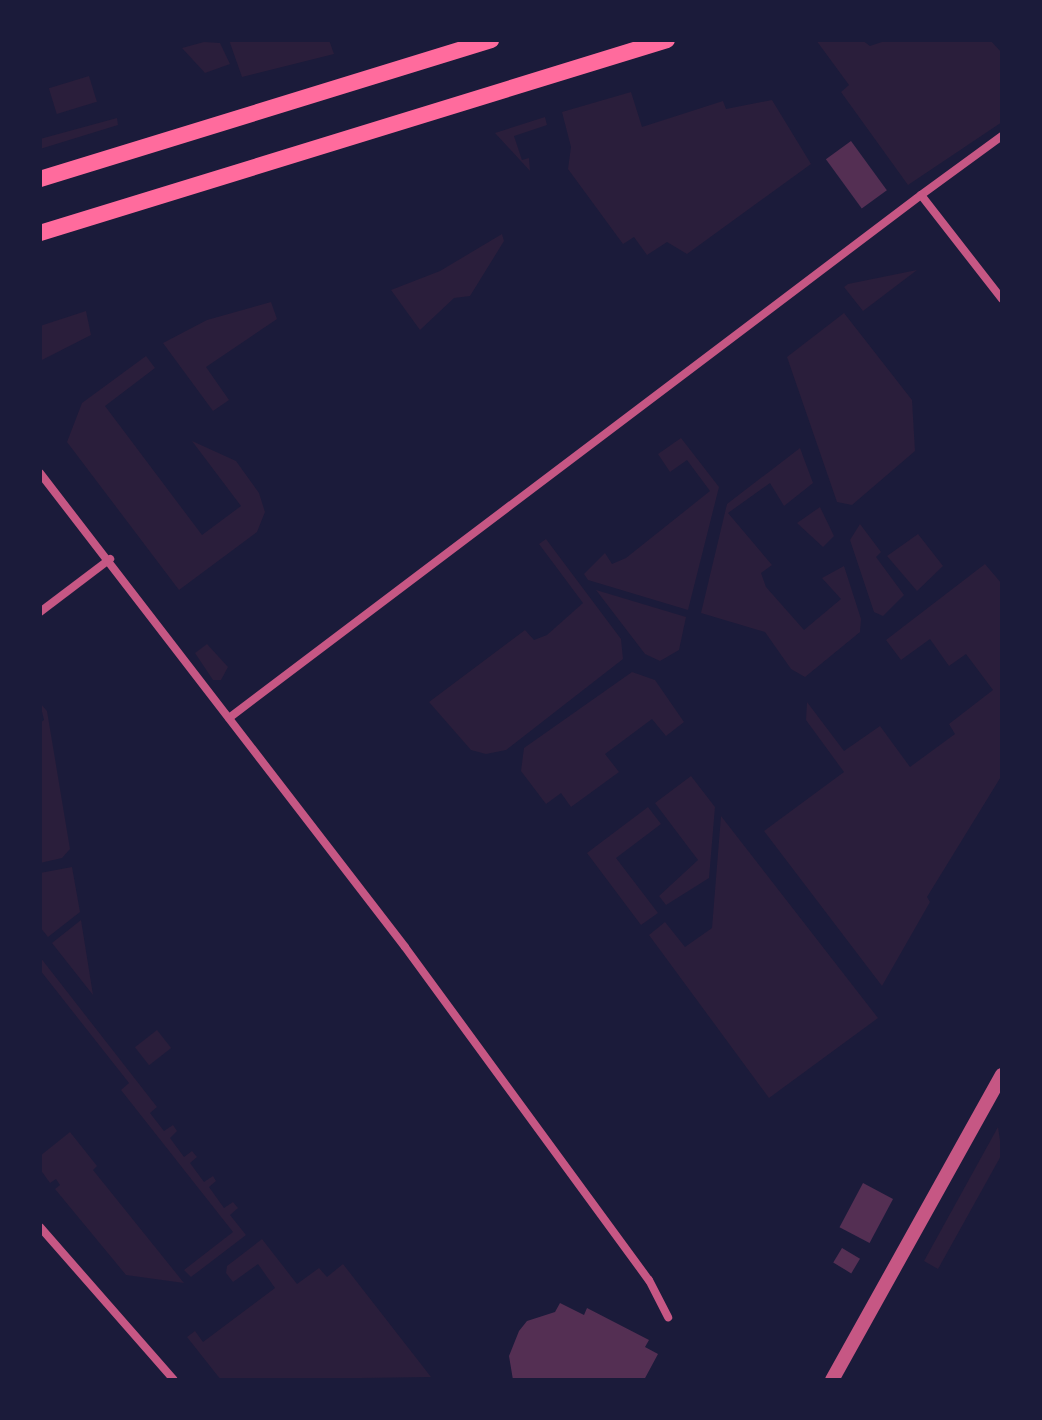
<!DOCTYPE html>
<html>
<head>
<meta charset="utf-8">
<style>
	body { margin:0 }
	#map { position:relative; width:1042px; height:1420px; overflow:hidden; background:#1b1b3a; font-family:"Roboto Condensed",sans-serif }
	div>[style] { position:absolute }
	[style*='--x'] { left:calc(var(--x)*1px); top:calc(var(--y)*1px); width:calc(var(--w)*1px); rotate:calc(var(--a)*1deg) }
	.green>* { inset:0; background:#2a1e3b; transform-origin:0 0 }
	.building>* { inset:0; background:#542f53; transform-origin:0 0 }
	.minor>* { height:8px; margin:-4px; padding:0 4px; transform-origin:4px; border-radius:4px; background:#c65784 }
	.tertiary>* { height:14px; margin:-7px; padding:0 7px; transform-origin:7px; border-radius:7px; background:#c65784 }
	.secondary>* { height:16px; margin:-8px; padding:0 8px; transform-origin:8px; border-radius:8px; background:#ff6b9d }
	span { translate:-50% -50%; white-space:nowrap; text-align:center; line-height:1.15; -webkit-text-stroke:6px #1b1b3a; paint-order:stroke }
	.frame { position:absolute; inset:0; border:42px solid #1b1b3a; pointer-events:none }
</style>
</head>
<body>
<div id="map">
	<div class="green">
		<i style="clip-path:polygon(229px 40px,329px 40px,334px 54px,242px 77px)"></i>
		<i style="clip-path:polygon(816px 40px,862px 40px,870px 46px,888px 40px,990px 40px,1002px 53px,1002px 122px,908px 185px,841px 92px,849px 85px)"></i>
		<i style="clip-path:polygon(204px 42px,220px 43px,230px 64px,205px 73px,182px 48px)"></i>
		<i style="left:89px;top:76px;width:27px;height:42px;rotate:73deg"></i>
		<i style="clip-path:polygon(631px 92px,642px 127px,723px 101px,726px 109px,772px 100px,811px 164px,687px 254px,667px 242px,647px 255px,634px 237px,623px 244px,568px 169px,571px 147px,562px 112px)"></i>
		<i style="clip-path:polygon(545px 117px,547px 125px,514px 136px,522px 160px,529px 158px,530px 171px,495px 133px)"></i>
		<i style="clip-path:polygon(117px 118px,118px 125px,40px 149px,40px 139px)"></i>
		<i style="clip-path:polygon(502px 234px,504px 241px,470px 296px,454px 298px,420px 330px,391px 290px,440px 271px)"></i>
		<i style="clip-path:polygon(917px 270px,863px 311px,844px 287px,848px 284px)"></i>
		<i style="clip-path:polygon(271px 302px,277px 319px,206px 367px,229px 400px,213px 411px,163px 343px,207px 320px)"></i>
		<i style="clip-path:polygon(86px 311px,91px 335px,40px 361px,40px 326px)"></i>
		<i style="clip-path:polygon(844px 313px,912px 400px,915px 451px,852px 505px,837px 502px,787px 357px)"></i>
		<i style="clip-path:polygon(146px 356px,155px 368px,105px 406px,202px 535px,241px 506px,192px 441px,236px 461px,259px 493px,265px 512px,257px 532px,179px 590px,67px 442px,82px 403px)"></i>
		<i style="clip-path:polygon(681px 438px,719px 487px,688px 610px,588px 580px,584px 574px,605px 553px,612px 564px,626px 558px,710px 491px,687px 460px,670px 472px,658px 454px)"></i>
		<i style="clip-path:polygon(800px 448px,813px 483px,784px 506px,770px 483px,728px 513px,772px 565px,761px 573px,766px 587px,804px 630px,841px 599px,822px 578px,844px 566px,861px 619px,860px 632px,805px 677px,791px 669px,765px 632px,701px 613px,727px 504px)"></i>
		<i style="clip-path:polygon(820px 507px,834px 536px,823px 547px,797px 523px)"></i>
		<i style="clip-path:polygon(860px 524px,881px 552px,876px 557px,904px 595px,883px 616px,874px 612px,850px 540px)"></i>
		<i style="clip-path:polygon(918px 534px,943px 566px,917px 591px,887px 556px)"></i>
		<i style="clip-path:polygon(546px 539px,621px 639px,623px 659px,506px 750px,486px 754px,471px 750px,429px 702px,525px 630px,534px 640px,547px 635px,583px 603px,539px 544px)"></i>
		<i style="clip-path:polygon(985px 564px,1002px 584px,1002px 775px,927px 897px,930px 902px,882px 986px,764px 831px,844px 772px,806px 720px,807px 702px,844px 751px,880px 726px,910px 767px,955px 734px,949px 724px,993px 690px,966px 654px,949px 666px,930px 639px,901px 660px,886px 640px)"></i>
		<i style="clip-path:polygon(596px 590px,686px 617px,679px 650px,660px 661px,645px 654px)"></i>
		<i style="clip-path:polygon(207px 644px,228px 667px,221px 680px,213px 680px,195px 653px)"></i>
		<i style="clip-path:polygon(632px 672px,655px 680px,684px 722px,666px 736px,652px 719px,605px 754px,619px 772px,571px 807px,561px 793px,546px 804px,521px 771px,524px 748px)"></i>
		<i style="clip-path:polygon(40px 703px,47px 711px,70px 849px,62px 858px,40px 863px,40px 723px,44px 720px)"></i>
		<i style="clip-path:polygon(691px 776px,715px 807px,709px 878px,666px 905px,659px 896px,698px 860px,655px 803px)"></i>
		<i style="clip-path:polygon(648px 807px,661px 824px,616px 858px,658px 913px,641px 925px,587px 853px)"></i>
		<i style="clip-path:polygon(721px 816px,878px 1018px,769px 1098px,649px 935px,665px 922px,685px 947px,712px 928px)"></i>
		<i style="clip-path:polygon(72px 867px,80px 912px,48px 937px,40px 927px,40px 873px)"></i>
		<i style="clip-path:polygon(81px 920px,93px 995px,52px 943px)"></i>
		<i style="clip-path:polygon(40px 957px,157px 1107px,150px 1113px,164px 1131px,173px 1125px,177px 1131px,170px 1138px,184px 1157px,192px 1151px,197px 1157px,190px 1163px,204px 1182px,213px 1176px,216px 1181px,209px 1187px,224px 1208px,233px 1202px,238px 1208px,230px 1215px,246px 1235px,191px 1277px,184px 1270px,233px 1232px,121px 1090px,129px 1083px,40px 970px)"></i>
		<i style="left:157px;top:1030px;width:23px;height:28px;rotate:52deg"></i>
		<i style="clip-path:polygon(998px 1127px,1002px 1154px,938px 1269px,924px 1261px)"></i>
		<i style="clip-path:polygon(70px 1132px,97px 1166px,93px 1170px,184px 1283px,126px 1275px,55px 1189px,60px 1185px,56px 1179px,50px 1183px,40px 1169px,40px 1156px)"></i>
		<i style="clip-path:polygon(262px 1239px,297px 1284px,319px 1268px,327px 1277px,343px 1264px,431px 1377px,221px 1380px,187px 1337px,195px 1331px,203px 1342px,275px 1288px,258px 1264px,233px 1282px,226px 1273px,227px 1266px)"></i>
	</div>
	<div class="building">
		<i style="left:851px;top:141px;width:61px;height:31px;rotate:54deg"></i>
		<i style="left:863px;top:1183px;width:34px;height:50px;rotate:28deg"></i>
		<i style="left:842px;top:1248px;width:21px;height:17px;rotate:31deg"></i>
		<i style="clip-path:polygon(560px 1303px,584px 1315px,587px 1308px,649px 1340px,645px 1347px,658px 1354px,644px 1380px,513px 1380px,509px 1356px,519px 1331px,527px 1321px,555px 1312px)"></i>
	</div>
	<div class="minor">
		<i style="--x:921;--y:195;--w:100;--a:-36.1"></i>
		<i style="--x:40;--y:473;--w:598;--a:52.4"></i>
		<i style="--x:405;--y:947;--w:413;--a:53.8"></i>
		<i style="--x:649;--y:1280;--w:42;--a:62.8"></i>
		<i style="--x:40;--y:612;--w:88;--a:-37.1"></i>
		<i style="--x:229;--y:718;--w:867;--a:-37.08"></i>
		<i style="--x:921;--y:195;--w:132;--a:52.1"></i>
		<i style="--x:40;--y:1227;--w:203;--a:48.8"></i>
	</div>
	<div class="tertiary">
		<i style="--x:832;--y:1380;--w:349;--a:-60.9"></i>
	</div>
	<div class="secondary">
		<i style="--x:40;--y:179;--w:472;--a:-17.1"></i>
		<i style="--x:40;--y:233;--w:656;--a:-17.11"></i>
	</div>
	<div class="frame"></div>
</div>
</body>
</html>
